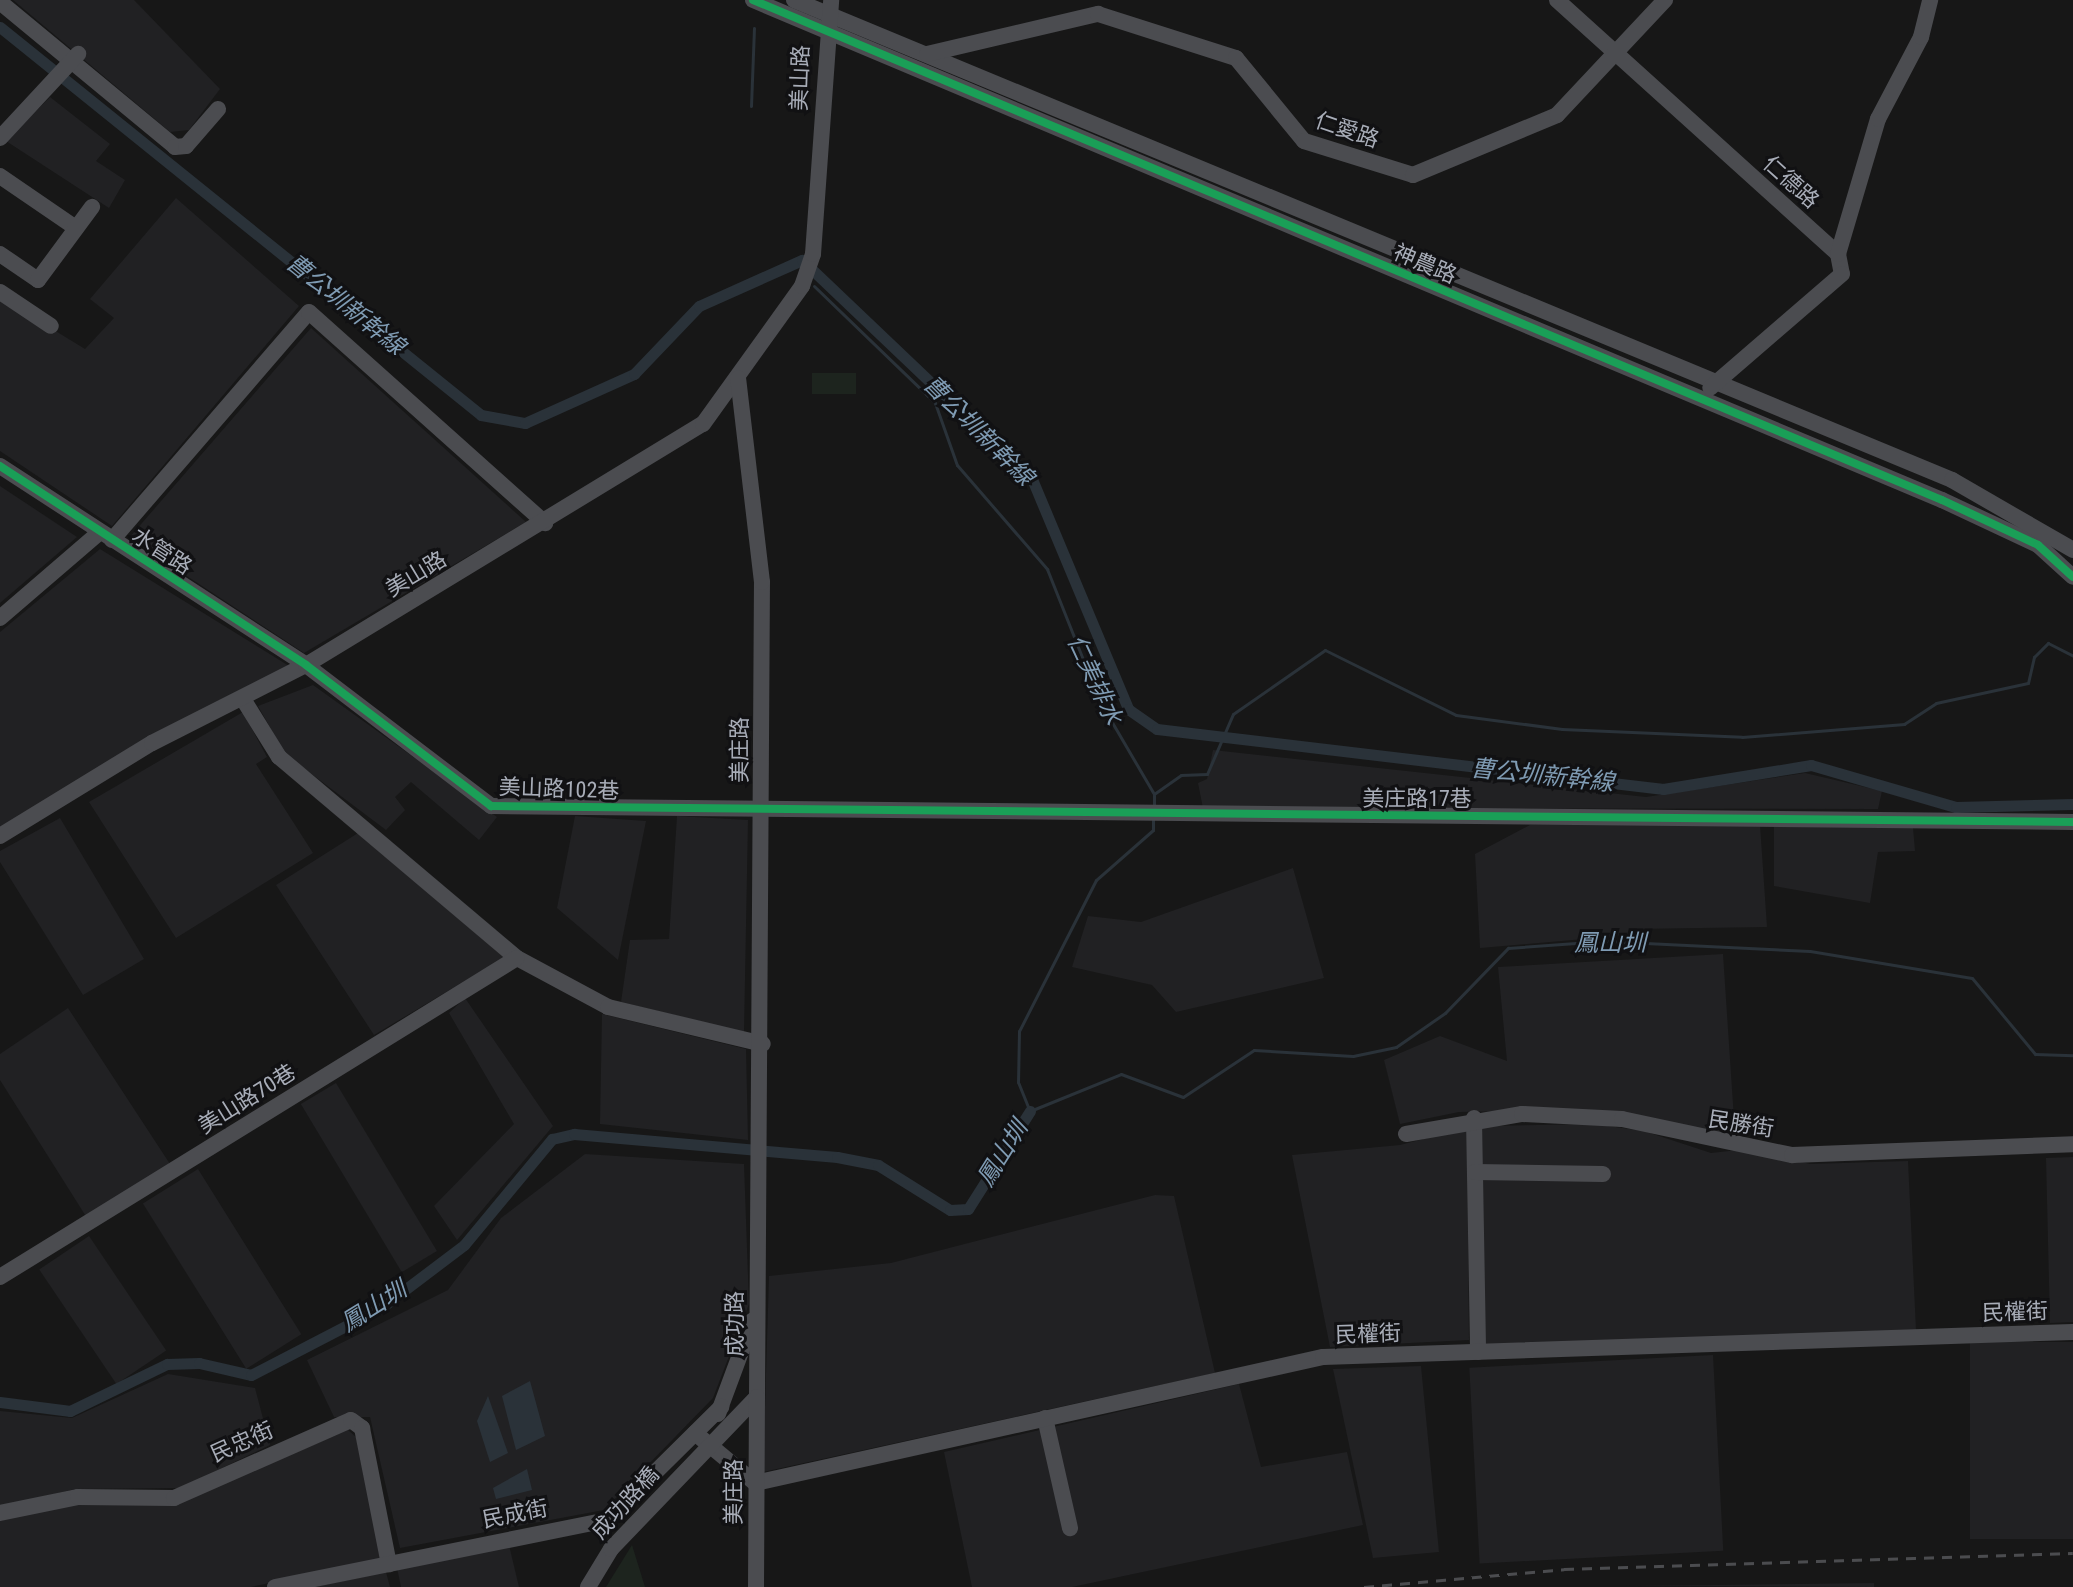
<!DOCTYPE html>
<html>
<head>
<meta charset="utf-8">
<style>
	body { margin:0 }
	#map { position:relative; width:2073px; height:1587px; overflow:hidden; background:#171717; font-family:"Roboto Condensed","Noto Sans TC",sans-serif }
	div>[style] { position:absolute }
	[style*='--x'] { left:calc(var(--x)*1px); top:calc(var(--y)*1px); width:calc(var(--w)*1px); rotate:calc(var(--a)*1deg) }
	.built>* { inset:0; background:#212123; transform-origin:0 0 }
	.green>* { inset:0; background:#1d241e; transform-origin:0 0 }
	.water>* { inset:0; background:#2a3239 }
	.stream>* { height:3px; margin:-1.5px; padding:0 1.5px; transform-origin:1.5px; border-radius:1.5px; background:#2a3239 }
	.canal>* { height:11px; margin:-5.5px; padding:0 5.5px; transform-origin:5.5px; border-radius:5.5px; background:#2a3239 }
	.minor>* { height:16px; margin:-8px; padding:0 8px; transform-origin:8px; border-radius:8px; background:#4b4c50 }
	.rail>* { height:3px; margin-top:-1.5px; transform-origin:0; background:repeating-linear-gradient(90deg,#4b4c4f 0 10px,transparent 0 18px) }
	.cycleway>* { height:8px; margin:-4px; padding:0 4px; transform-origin:4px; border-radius:4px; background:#1a9f57 }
	span { translate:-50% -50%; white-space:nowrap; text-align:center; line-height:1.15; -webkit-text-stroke:6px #111113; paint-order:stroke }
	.street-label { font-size:22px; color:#a8adb8 }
	.water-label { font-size:24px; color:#7f9bb3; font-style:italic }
</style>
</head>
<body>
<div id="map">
	<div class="built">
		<i style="clip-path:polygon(13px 0,134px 0,220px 89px,189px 130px,170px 132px)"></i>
		<i style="clip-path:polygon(50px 97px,110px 144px,96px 161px,125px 180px,109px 208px,6px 141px)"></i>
		<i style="clip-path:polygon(176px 198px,299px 306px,112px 526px,0 451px,0 297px,85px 349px,114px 318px,90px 299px)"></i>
		<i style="clip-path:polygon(311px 328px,526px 522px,304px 653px,129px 538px)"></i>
		<i style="clip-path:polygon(0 486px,77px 537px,0 603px)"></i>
		<i style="clip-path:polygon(100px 549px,289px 666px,0 829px,0 632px)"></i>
		<i style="clip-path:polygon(313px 685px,497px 817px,479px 840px,411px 782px,395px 797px,405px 810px,386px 830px,285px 754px,258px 706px)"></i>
		<i style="clip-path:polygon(243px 712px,267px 757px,256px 764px,313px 853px,176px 938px,89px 802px)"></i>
		<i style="clip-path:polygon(1213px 750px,1646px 797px,1805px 773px,1882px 791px,1878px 809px,1203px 808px,1198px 783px,1207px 779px)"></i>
		<i style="clip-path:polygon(575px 816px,646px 821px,618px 960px,557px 908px)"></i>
		<i style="clip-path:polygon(677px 816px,748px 820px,744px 1032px,621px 1002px,630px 940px,669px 939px)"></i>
		<i style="clip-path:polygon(60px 818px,144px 959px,83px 995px,0 862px,0 851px)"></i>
		<i style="clip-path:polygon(1530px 825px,1760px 825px,1767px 927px,1632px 929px,1630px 935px,1480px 948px,1475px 854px)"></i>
		<i style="clip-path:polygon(1774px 825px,1913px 828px,1915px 851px,1878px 852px,1870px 903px,1774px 886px)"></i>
		<i style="clip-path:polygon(358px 833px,505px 957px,374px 1035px,276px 885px)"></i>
		<i style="clip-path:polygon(1293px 868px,1324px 978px,1176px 1012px,1152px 985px,1072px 967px,1088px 916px,1141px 922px)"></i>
		<i style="clip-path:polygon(1723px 954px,1735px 1134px,1718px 1141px,1576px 1110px,1459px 1112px,1400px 1124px,1384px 1060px,1440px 1036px,1507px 1061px,1498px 967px)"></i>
		<i style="clip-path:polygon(465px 998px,553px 1126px,457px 1240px,434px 1206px,514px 1124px,449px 1013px)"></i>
		<i style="clip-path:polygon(68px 1008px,170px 1164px,87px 1218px,0 1080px,0 1054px)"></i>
		<i style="clip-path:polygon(602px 1014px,746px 1049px,748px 1140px,600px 1124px)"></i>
		<i style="left:336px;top:1083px;width:196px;height:41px;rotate:59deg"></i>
		<i style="clip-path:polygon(1594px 1124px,1644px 1131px,1711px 1153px,1747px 1149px,1810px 1164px,1908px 1161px,1916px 1330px,1485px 1345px,1482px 1126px)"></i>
		<i style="clip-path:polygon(1467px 1128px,1469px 1340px,1330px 1347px,1292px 1155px,1400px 1145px)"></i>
		<i style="clip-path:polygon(585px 1154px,744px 1164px,749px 1304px,713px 1398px,604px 1510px,400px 1548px,370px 1417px,334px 1417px,307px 1360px,448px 1290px,501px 1218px)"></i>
		<i style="clip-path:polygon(2073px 1157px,2073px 1322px,2050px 1323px,2046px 1158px)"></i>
		<i style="left:198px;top:1169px;width:195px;height:65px;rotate:58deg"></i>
		<i style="clip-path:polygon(1155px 1195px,1174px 1196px,1215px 1373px,763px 1472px,769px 1276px,891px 1263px)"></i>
		<i style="left:89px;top:1236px;width:138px;height:60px;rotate:56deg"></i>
		<i style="left:2073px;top:1342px;width:197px;height:103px;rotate:90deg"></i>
		<i style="left:1713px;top:1355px;width:196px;height:244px;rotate:87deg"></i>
		<i style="clip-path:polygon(1421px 1366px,1439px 1552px,1373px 1558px,1333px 1369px)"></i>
		<i style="clip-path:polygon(168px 1374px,255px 1388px,270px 1445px,180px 1488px,75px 1489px,0 1507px,0 1411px,72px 1418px)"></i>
		<i style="clip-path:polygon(1239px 1384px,1261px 1467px,1347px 1452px,1363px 1525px,1072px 1587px,972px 1587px,944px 1452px)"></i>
		<i style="clip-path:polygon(348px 1430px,356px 1437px,381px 1559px,251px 1587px,0 1587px,0 1520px,81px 1503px,179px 1503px)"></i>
		<i style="clip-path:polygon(509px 1545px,519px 1587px,401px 1587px,397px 1568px)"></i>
		<i style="clip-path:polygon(386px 1572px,390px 1587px,315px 1587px)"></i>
		<i style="clip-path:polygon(1874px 1583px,1874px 1587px,1625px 1586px)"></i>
	</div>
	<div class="green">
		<i style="left:856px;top:373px;width:21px;height:44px;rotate:90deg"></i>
		<i style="clip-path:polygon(632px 1545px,645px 1587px,606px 1587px)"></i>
	</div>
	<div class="water">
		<i style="clip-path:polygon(530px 1381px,545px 1436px,516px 1450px,502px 1396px)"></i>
		<i style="clip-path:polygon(488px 1396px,508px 1453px,490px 1462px,477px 1421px)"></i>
		<i style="clip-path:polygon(527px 1469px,532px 1490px,496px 1499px,493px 1488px)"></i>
	</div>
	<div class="stream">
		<i style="--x:751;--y:106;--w:78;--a:-87.8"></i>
		<i style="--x:814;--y:286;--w:168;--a:44"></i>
		<i style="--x:935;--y:403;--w:66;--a:70.5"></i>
		<i style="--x:957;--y:465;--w:138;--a:49.1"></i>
		<i style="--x:1047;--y:569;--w:141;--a:68.3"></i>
		<i style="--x:1099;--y:700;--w:109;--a:59.7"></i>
		<i style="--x:1154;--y:794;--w:15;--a:90"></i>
		<i style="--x:1154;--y:794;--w:33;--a:-35"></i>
		<i style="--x:1181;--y:775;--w:26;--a:-2"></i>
		<i style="--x:1207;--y:774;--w:65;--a:-66.6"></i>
		<i style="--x:1233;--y:714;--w:112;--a:-34.8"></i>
		<i style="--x:1325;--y:650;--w:146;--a:26.4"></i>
		<i style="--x:1456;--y:715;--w:107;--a:7.5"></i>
		<i style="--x:1562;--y:729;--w:180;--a:2.5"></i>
		<i style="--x:1742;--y:737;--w:163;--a:-4.6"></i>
		<i style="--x:1904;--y:724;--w:38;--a:-33"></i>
		<i style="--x:1936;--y:703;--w:94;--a:-12.3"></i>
		<i style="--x:2028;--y:683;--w:27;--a:-77"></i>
		<i style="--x:2034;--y:657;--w:20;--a:-45"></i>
		<i style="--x:2048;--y:643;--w:28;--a:27"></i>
		<i style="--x:1153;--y:820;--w:10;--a:90"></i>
		<i style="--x:1153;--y:830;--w:76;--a:138.7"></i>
		<i style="--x:1096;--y:880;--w:169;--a:117"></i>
		<i style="--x:1019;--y:1031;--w:51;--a:91.1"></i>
		<i style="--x:1018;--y:1082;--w:31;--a:68"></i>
		<i style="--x:1030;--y:1111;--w:98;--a:-22.1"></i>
		<i style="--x:1121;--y:1074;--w:66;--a:20.4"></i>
		<i style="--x:1183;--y:1097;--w:85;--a:-33.5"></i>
		<i style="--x:1254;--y:1050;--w:99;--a:3.5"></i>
		<i style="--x:1353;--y:1056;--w:44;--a:-11.8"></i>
		<i style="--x:1396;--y:1047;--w:60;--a:-34.8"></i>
		<i style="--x:1445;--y:1013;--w:91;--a:-45.9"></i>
		<i style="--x:1508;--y:948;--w:96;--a:-4.2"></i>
		<i style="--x:1604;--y:941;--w:206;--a:2.8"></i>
		<i style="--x:1810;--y:951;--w:164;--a:9.5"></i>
		<i style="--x:1972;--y:978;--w:99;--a:50.3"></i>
		<i style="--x:2035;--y:1054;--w:38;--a:2"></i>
	</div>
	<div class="canal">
		<i style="--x:0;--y:27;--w:618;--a:38.89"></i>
		<i style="--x:481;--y:415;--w:45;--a:10.3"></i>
		<i style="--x:525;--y:423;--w:120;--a:-24.2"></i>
		<i style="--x:634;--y:374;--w:94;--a:-46.3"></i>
		<i style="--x:699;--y:306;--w:113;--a:-24.1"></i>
		<i style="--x:802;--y:260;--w:318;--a:43.6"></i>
		<i style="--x:1032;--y:479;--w:249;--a:67.3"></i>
		<i style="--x:1128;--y:709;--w:35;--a:35"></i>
		<i style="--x:1157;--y:729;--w:510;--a:6.76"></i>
		<i style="--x:1663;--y:789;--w:150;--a:-9.2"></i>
		<i style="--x:1811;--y:765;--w:151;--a:16.2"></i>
		<i style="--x:1956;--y:807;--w:117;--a:-1.5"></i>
		<i style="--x:0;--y:1402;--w:71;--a:7.3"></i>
		<i style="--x:70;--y:1411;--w:108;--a:-25.9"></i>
		<i style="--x:167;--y:1364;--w:32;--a:-2"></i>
		<i style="--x:199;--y:1363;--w:53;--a:13"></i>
		<i style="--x:251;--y:1375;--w:148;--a:-27.4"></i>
		<i style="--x:382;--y:1307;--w:103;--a:-37.1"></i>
		<i style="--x:464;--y:1245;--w:138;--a:-50.3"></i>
		<i style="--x:552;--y:1139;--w:23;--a:-13"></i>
		<i style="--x:574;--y:1134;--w:264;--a:5"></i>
		<i style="--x:837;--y:1157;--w:42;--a:11"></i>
		<i style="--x:878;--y:1165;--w:85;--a:32"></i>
		<i style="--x:950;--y:1210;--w:18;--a:-3"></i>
		<i style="--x:968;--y:1209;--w:116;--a:-57.7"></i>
	</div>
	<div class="minor">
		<i style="--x:753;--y:0;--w:1290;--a:22.81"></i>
		<i style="--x:1942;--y:500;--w:106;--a:25.1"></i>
		<i style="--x:2038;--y:545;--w:47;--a:42.4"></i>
		<i style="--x:794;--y:0;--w:1254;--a:22.51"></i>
		<i style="--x:1952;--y:480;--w:140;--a:30"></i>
		<i style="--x:1557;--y:0;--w:379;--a:42.1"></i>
		<i style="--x:1838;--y:254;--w:20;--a:79"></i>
		<i style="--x:1842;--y:274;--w:174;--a:139.2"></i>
		<i style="--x:0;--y:2;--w:227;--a:39.6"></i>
		<i style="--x:175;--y:147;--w:11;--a:-5"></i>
		<i style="--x:186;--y:146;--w:49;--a:-49.1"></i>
		<i style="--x:927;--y:54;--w:176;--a:-13.2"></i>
		<i style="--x:1098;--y:14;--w:145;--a:17.7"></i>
		<i style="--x:1236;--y:58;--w:107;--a:50.7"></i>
		<i style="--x:1304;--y:141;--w:114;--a:17.3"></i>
		<i style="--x:1413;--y:175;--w:156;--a:-22.6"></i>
		<i style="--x:1557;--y:115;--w:158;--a:-46.8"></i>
		<i style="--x:0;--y:138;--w:115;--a:-47.1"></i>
		<i style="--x:0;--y:176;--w:92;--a:34.4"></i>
		<i style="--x:0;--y:254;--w:46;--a:34.4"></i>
		<i style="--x:38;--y:280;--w:91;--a:-53.5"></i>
		<i style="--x:1838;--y:254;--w:141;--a:-73.5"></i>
		<i style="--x:1878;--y:119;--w:93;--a:-62.3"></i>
		<i style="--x:1921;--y:37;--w:38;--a:-76"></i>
		<i style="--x:0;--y:292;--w:61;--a:33.7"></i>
		<i style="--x:0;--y:466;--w:365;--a:33"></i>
		<i style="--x:306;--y:665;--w:233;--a:37.3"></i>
		<i style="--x:491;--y:806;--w:1582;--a:0.58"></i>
		<i style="--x:112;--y:540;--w:301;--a:-49.2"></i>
		<i style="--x:309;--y:312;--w:317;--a:41.8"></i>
		<i style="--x:0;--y:618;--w:132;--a:-40.7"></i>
		<i style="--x:243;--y:699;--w:68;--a:58.2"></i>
		<i style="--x:279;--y:757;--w:312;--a:40.2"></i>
		<i style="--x:517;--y:958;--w:103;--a:28.3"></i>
		<i style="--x:608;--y:1007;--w:159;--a:13.4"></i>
		<i style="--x:0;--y:836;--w:178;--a:-31.5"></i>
		<i style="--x:152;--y:743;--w:173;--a:-26.9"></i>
		<i style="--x:306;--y:665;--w:464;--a:-31.3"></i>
		<i style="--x:703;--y:424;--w:170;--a:-54.3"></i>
		<i style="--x:802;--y:286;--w:34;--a:-71"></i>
		<i style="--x:813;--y:254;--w:255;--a:-85.9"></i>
		<i style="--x:1474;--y:1118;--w:234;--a:89"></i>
		<i style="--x:1406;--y:1134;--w:118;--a:-9.8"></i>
		<i style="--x:1522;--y:1114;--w:100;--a:2.9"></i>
		<i style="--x:1622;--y:1119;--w:174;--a:12"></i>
		<i style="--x:1792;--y:1155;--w:281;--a:-2.2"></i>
		<i style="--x:1475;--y:1172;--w:128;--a:0.9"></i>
		<i style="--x:0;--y:1277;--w:607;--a:-31.68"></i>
		<i style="--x:718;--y:1414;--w:100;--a:-69.6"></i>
		<i style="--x:1045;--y:1418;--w:113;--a:77.2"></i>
		<i style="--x:695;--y:1433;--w:78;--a:39.8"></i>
		<i style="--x:755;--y:1483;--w:582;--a:-12.51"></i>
		<i style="--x:1323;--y:1357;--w:750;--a:-1.91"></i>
		<i style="--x:0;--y:1513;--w:80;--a:-11.6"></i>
		<i style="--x:78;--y:1497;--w:96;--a:0.6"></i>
		<i style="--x:174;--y:1498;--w:193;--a:-23.8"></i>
		<i style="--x:351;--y:1420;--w:14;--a:36"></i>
		<i style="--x:362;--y:1428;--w:139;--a:78.8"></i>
		<i style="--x:275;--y:1587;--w:339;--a:-11.4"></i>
		<i style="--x:607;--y:1520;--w:161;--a:-44.7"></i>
		<i style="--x:588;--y:1587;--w:44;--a:-58.8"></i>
		<i style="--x:611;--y:1549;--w:211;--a:-46.2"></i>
		<i style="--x:757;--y:1397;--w:815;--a:-89.65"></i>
		<i style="--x:762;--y:582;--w:205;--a:-96.7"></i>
		<i style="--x:756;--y:1587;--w:190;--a:-89.7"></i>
	</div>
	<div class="rail">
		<i style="--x:1364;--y:1587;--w:201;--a:-5.1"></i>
		<i style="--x:1564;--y:1569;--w:509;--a:-1.8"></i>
	</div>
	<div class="cycleway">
		<i style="--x:753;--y:0;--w:1290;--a:22.81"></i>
		<i style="--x:1942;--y:500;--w:106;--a:25.1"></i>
		<i style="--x:2038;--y:545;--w:47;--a:42.4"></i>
		<i style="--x:0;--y:466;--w:365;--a:33"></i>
		<i style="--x:306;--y:665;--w:233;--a:37.3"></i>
		<i style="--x:491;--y:806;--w:1582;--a:0.58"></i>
	</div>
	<div class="street-label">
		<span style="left:800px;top:78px;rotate:-88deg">美山路</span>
		<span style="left:1347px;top:130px;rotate:19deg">仁愛路</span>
		<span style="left:1791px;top:182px;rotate:42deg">仁德路</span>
		<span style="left:1425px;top:264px;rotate:23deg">神農路</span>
		<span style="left:162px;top:551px;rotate:33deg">水管路</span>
		<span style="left:416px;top:574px;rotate:-31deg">美山路</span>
		<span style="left:740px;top:750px;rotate:-90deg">美庄路</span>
		<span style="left:559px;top:789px;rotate:2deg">美山路102巷</span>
		<span style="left:1417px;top:799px">美庄路17巷</span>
		<span style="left:247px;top:1099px;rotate:-32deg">美山路70巷</span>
		<span style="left:1741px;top:1124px;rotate:9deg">民勝街</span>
		<span style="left:2015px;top:1312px;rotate:-2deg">民權街</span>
		<span style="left:735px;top:1324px;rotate:-90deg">成功路</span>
		<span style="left:1368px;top:1334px;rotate:-2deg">民權街</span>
		<span style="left:242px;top:1442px;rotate:-24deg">民忠街</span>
		<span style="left:734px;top:1492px;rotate:-90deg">美庄路</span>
		<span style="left:625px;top:1503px;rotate:-48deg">成功路橋</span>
		<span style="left:515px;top:1514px;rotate:-11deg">民成街</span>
	</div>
	<div class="water-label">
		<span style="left:345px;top:305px;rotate:39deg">曹公圳新幹線</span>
		<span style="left:978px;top:431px;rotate:45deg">曹公圳新幹線</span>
		<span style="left:1094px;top:680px;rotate:65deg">仁美排水</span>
		<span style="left:1542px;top:776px;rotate:6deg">曹公圳新幹線</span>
		<span style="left:1610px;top:944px">鳳山圳</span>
		<span style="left:1003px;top:1154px;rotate:-58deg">鳳山圳</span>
		<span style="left:374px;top:1307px;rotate:-32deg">鳳山圳</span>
	</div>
</div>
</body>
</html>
